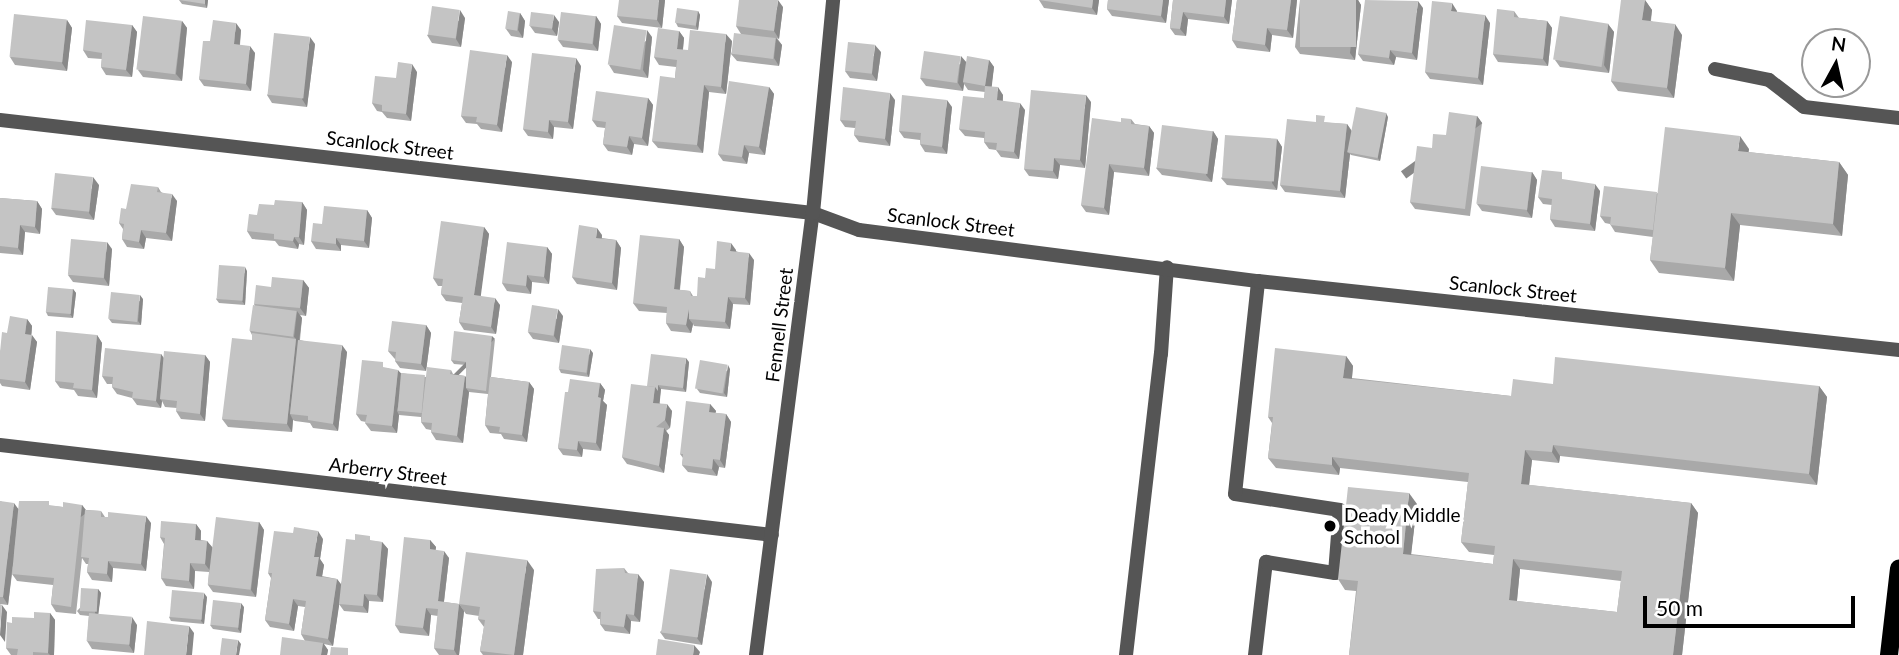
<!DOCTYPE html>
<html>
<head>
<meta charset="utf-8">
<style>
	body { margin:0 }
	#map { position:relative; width:1899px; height:655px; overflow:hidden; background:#fff; font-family:Lato,sans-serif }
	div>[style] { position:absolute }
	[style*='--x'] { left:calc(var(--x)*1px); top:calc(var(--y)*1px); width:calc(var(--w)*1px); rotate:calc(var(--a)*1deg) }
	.service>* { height:14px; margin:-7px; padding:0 7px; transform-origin:7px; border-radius:7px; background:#555 }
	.minor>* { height:14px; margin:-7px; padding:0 7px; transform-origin:7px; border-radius:7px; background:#555 }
	.primary>* { height:18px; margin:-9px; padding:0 9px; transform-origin:9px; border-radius:9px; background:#000 }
	.wall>* { inset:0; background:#a9a9a9 }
	.shaded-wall>* { inset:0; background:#898989; transform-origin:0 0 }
	.building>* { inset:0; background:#c4c4c4; transform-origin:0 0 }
	.dots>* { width:19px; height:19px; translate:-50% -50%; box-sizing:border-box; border:4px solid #fff; border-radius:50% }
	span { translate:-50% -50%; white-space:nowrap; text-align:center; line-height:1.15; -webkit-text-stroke:7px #fff; paint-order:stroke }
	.street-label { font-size:19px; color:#000 }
	.poi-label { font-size:19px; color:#000 }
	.left { translate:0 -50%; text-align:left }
	.north { position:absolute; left:1801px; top:28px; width:70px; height:70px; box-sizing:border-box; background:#fff; border:2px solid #999; border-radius:50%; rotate:8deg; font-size:19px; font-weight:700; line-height:28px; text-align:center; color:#000 }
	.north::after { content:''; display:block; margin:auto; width:24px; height:32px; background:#000; clip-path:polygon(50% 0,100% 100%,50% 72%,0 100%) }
	.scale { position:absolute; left:1643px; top:596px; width:212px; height:32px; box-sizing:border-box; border:4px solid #000; border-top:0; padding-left:9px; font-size:21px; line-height:24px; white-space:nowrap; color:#000; -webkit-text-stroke:5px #fff; paint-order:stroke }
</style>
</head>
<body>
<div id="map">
	<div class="service">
		<i style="--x:1715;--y:69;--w:55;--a:11.5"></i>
		<i style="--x:1769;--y:80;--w:44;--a:37.6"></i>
		<i style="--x:1804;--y:107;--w:96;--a:6.6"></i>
		<i style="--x:1126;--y:655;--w:303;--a:-83.4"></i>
		<i style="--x:1161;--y:354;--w:87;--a:-86.1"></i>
		<i style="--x:1255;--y:655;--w:94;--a:-83.3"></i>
		<i style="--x:1266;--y:562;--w:70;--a:9.1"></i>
		<i style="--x:1335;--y:573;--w:63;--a:-85.5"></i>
		<i style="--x:1340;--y:510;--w:106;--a:-171.3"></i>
		<i style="--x:1235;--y:494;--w:214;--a:-83.8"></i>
	</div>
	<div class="minor">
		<i style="--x:0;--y:120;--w:818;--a:6.53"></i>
		<i style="--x:813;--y:213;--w:49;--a:20.3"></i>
		<i style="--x:859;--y:230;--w:402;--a:7.3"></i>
		<i style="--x:1258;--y:281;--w:645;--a:6.14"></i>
		<i style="--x:0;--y:445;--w:777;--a:6.65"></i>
		<i style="--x:756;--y:655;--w:446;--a:-82.7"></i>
		<i style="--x:813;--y:213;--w:214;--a:-84.6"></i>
	</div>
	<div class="primary">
		<i style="--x:1889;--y:655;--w:87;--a:-83.4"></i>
	</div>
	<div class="wall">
		<i style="clip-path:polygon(179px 0,208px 0,207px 8px,182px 4px)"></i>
		<i style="clip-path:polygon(665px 0,662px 28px,622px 23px,617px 16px)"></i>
		<i style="clip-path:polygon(1039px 0,1099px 0,1097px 15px,1044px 8px)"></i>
		<i style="clip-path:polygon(1108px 0,1169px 0,1166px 23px,1112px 16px,1107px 9px)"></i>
		<i style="clip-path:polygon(1173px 0,1232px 0,1229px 24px,1188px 19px,1186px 36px,1175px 35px,1170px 28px)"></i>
		<i style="clip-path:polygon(1237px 0,1297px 0,1293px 38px,1272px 35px,1270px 52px,1237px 48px,1232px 40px)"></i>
		<i style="clip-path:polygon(1300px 0,1358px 0,1361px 5px,1355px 60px,1300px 54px,1295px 47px)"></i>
		<i style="clip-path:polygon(1645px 0,1652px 10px,1651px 21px,1682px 35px,1674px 98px,1618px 91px,1611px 81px)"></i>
		<i style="clip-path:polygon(783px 7px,779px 39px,777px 38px,782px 45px,779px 66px,737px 61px,731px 54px,741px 34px,736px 26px)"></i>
		<i style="clip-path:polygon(1423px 8px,1417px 60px,1396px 57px,1394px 65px,1363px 61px,1358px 54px)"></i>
		<i style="clip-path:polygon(698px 11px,700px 15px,698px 30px,678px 27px,676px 23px)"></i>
		<i style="clip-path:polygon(1457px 11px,1457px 12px,1490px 23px,1483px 85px,1430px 79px,1425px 72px)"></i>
		<i style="clip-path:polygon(1514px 11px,1519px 18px,1547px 21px,1552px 28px,1548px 66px,1498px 62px,1493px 54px)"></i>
		<i style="clip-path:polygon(520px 13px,525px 21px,523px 38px,511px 36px,506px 29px)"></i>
		<i style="clip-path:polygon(596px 16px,601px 24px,598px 51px,563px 47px,558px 40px)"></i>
		<i style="clip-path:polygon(465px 18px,461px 47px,432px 43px,427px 35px)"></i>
		<i style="clip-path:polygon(67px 20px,72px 28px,67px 71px,15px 65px,10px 57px)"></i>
		<i style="clip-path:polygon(182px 21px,187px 28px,182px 81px,143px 77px,138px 70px)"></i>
		<i style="clip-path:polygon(559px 22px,557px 36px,535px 33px,530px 26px)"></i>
		<i style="clip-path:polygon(1608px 24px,1614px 32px,1609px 73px,1560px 67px,1555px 60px)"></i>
		<i style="clip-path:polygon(132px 25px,137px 32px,132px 77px,106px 75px,101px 67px,102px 59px,88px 58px,83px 50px)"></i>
		<i style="clip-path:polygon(241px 30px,240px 45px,255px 53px,251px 91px,204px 86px,199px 79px,210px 41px)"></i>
		<i style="clip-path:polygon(679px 31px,684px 38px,683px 50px,688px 50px,732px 41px,726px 94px,709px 92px,703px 153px,658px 148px,652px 141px,675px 78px,676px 67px,659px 65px,654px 57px)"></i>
		<i style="clip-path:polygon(652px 37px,648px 78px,614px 73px,609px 65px)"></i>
		<i style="clip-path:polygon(315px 44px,307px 107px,272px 103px,267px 95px)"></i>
		<i style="clip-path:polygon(881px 52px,877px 81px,850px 78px,845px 71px)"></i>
		<i style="clip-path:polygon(989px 60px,994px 67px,991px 87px,1003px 95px,1003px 101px,1025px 110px,1019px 159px,1001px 157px,996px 150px,989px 149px,984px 142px,984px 138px,965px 136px,959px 129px,984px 98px,985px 92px,968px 90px,964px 84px,963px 91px,926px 86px,920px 78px,966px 62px)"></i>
		<i style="clip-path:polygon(512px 62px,502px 132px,481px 129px,477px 124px,466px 123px,461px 116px)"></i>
		<i style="clip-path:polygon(581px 66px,573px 129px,554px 127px,553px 139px,528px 136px,523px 129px)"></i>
		<i style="clip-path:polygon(417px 72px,411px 121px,387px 118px,382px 112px,377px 111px,372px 103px,396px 78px)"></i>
		<i style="clip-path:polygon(769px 87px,774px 94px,765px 155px,749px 153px,747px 164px,723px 161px,718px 154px)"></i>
		<i style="clip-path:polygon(648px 98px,653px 105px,648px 146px,634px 144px,632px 155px,608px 151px,603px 144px,605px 128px,597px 127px,592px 120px)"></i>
		<i style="clip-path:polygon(895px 100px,890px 146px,859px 142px,854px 135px,855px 128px,845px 127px,840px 120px)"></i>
		<i style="clip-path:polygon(1091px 102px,1085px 168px,1060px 165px,1058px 179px,1029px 176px,1024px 169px)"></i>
		<i style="clip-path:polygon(952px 107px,947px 154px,925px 152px,920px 144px,920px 140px,904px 138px,899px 131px)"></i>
		<i style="clip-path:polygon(1477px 116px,1482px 123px,1470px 216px,1415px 209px,1410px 202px,1432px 148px,1446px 135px)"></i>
		<i style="clip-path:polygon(1388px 117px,1380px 161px,1351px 155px,1350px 154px,1345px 198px,1285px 192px,1280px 185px,1316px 122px,1347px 124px,1352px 131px)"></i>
		<i style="clip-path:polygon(1131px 119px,1135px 124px,1149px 126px,1154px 133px,1149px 176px,1114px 172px,1109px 215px,1086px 212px,1081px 205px,1121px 122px)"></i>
		<i style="clip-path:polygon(1213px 131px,1218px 139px,1212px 182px,1162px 175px,1156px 168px)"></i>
		<i style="clip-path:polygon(1277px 139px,1282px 147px,1277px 190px,1227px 185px,1221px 178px)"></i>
		<i style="clip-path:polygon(1749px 149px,1748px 152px,1839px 162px,1848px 175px,1842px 236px,1740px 225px,1734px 281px,1659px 273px,1650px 260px,1653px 237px,1615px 232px,1610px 224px,1605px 223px,1600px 216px,1658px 193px)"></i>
		<i style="clip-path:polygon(1532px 172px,1537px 180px,1532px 218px,1482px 211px,1477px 204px)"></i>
		<i style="clip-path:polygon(1567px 180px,1600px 191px,1595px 231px,1555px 227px,1550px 219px,1552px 205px,1543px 204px,1538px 197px)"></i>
		<i style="clip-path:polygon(99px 185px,94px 220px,56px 215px,51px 208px)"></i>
		<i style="clip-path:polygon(158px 187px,161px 192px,177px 201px,172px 241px,146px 238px,144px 249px,127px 247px,122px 239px,123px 229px,119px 223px,126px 209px)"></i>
		<i style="clip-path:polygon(0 198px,37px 201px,42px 209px,40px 234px,25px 232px,23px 255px,0 253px)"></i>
		<i style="clip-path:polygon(302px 202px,307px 210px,304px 245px,299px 244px,298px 249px,279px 246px,275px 241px,252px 239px,247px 231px,257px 215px)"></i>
		<i style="clip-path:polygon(367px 210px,372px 218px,369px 248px,341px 245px,341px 251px,316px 249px,311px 241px,322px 224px)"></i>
		<i style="clip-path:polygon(484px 227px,489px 234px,480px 296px,500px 305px,496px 334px,464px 330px,459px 322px,462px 303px,446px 301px,441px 294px,442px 286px,438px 286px,433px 278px)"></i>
		<i style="clip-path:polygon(602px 235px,602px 238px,616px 240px,621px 248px,617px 290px,577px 284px,572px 277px)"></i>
		<i style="clip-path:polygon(679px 239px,684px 247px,680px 290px,690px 291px,693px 296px,697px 296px,705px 278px,736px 250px,736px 251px,754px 260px,750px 305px,733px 304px,730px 329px,694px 326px,693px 324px,691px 333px,671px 331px,666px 323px,667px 313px,639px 311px,633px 303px)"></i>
		<i style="clip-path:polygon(547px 247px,552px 254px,549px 284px,532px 282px,531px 294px,507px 291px,502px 283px)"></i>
		<i style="clip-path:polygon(112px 249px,109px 286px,73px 282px,68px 275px)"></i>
		<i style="clip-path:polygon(247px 271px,245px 305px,219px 303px,216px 299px)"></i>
		<i style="clip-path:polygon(303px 280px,309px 288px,306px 316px,300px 315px,302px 318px,300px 340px,347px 352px,338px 431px,313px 428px,310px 423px,295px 421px,293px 420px,292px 432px,228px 427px,222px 419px,252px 340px,252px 335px,250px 331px,255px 306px,254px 304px,271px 287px)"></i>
		<i style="clip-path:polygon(73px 289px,76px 293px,73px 318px,48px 316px,46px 312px)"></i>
		<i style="clip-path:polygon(143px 299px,141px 325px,112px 323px,109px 319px)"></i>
		<i style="clip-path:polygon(563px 316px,559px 343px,533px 339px,528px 332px)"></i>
		<i style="clip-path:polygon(27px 319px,32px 326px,31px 335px,37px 342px,30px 390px,2px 386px,0 383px,0 352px,7px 333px)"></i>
		<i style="clip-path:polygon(426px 325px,431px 333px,426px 371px,400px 368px,395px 361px,395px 359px,394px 358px,388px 351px)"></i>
		<i style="clip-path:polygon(97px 335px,102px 343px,97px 398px,78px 396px,74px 390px,60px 388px,55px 381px)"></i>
		<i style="clip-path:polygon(495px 339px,491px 377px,529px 382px,534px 389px,527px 442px,504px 439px,501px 434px,490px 433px,485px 425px,488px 394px,469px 392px,463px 443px,436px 440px,431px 432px,431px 430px,426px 429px,421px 422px,421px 417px,399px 415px,397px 433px,371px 431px,365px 423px,366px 422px,361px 421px,356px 414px,387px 368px,401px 373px,426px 377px,451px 370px,453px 374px,465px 376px,466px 378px,466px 365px,454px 364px,451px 360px)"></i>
		<i style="clip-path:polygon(593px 353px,589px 377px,561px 373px,559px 369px)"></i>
		<i style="clip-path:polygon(161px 354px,164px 358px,205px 355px,210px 362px,205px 421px,181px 419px,176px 411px,177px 408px,165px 407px,162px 401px,161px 408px,137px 405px,132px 398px,117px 394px,112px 387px,112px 384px,107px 384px,102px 376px)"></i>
		<i style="clip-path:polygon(evenodd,1346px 356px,1353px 366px,1352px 378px,1511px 396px,1553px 384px,1819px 386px,1827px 397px,1817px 485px,1560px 456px,1559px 463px,1532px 460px,1529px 485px,1691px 503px,1698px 513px,1682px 655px,1349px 655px,1356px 591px,1345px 590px,1338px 579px,1417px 504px,1411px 554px,1493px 564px,1494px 555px,1469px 552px,1461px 542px,1468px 482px,1340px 468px,1339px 475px,1276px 468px,1268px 458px,1272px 423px,1268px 417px,1346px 356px,1520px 569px,1621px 581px,1617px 612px,1517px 601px,1520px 569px)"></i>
		<i style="clip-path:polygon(689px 362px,686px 392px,661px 389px,659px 403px,672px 411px,670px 428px,666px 431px,669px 435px,664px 473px,627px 464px,622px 457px,647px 386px)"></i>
		<i style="clip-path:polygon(730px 369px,727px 397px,700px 393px,697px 389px)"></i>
		<i style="clip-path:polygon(600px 383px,605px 390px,603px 401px,607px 405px,601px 451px,583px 449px,582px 457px,563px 455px,558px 448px,568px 392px)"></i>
		<i style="clip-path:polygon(710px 404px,716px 411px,715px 413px,726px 414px,731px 422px,725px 468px,719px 467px,717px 476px,688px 472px,682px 465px,683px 458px,680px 454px)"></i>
		<i style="clip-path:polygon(0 501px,19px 509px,53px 506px,63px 507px,82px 505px,86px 510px,101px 511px,105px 517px,151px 523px,146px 571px,113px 568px,112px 582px,92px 580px,87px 572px,88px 564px,86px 564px,82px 558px,76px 614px,56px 612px,51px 604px,53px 585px,17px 581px,12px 574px,8px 605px,0 604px)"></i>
		<i style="clip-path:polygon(259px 522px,264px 530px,256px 597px,213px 592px,208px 585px,209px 572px,195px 571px,194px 589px,166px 586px,161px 578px,164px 544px,160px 537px,196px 524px,201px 531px,201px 540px,207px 541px,212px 548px)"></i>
		<i style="clip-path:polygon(323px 539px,320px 559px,324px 565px,322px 576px,337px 579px,341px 584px,355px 540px,382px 542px,388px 549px,383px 602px,369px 601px,368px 613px,344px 611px,339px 604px,333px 646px,324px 644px,328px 650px,327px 655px,280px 655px,305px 641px,301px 634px,305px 607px,298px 606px,294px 631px,270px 627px,265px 620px,271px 578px,268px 573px)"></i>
		<i style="clip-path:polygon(430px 540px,436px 547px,435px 550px,449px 558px,444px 602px,459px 604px,464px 611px,459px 655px,439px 655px,434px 648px,438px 616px,431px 615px,429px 636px,400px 633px,395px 625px)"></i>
		<i style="clip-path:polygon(624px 568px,628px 573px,644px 582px,640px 622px,631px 621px,630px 634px,605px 631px,600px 624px,600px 619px,598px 619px,593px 611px)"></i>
		<i style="clip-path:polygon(534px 570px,523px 655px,483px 655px,480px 651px,484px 627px,478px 619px,479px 616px,466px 614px,459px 604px)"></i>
		<i style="clip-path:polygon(712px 582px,702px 645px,665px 639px,660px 632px)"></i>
		<i style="clip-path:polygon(98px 589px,101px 593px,98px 614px,137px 625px,134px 653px,92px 649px,87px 641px,89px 616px,80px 615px,77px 611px)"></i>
		<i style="clip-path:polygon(207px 597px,204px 624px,171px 621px,169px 617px)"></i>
		<i style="clip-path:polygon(244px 607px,241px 633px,213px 629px,210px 625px)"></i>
		<i style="clip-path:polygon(50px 613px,55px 620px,54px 655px,11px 655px,6px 648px,34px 618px)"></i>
	</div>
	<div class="shaded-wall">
		<i style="clip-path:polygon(205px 0,208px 0,207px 8px,205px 4px)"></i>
		<i style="clip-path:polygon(659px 0,665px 0,662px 28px,657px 20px)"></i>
		<i style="clip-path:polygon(778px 0,783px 7px,779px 39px,774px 31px)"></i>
		<i style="clip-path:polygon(1093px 0,1099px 0,1097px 15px,1092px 8px)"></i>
		<i style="clip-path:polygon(1163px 0,1169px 0,1166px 23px,1161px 16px)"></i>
		<i style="clip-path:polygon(1226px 0,1232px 0,1229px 24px,1224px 17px)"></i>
		<i style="clip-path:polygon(1291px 0,1297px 0,1293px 38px,1287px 30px)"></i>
		<i style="clip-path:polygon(1356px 0,1358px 0,1361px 5px,1355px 60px,1350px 53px)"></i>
		<i style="clip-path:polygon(1645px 0,1652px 10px,1649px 31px,1642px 20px)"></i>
		<i style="clip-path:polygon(1418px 1px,1423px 8px,1417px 60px,1412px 53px)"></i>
		<i style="clip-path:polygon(1452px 3px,1457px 11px,1456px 19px,1451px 11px)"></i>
		<i style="clip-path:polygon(460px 10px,465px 18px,461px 47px,456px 39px)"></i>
		<i style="clip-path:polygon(698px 11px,700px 15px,698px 30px,696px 26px)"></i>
		<i style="clip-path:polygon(1183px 12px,1188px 19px,1186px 36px,1180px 29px)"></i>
		<i style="clip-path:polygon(520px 13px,525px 21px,523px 38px,518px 30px)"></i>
		<i style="clip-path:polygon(554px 15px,559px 22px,557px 36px,552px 29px)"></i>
		<i style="clip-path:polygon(1485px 15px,1490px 23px,1483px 85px,1478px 78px)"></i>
		<i style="clip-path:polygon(596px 16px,601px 24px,598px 51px,593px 44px)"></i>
		<i style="clip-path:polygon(67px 20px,72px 28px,67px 71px,62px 63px)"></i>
		<i style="clip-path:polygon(182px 21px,187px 28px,182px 81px,176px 74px)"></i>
		<i style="clip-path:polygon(1547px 21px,1552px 28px,1548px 66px,1543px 59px)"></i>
		<i style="clip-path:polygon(236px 23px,241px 30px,239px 52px,234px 44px)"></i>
		<i style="clip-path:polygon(1608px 24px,1614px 32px,1609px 73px,1604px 65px)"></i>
		<i style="clip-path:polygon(1675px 24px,1682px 35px,1674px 98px,1667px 88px)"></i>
		<i style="clip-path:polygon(132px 25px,137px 32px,132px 77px,126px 70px)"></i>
		<i style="clip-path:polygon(1267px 28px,1272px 35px,1270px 52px,1265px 45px)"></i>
		<i style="clip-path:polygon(647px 30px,652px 37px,648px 78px,643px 70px)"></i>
		<i style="clip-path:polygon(679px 31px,684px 38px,682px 57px,677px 49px)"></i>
		<i style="clip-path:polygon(726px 34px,732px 41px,726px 94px,721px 87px)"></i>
		<i style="clip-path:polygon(310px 37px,315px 44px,307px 107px,302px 99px)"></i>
		<i style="clip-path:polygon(776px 38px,782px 45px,779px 66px,774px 58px)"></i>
		<i style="clip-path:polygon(875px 45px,881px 52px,877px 81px,872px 74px)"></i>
		<i style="clip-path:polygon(250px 46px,255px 53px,251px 91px,246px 84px)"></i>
		<i style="clip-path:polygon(1390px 50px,1396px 57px,1394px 65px,1389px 58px)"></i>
		<i style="clip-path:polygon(507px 55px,512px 62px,502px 132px,497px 125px)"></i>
		<i style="clip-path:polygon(961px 56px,967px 63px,963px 82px,964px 84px,963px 91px,958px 83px)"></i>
		<i style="clip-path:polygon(576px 58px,581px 66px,573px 129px,568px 122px)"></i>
		<i style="clip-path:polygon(989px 60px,994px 67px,991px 93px,985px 86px)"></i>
		<i style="clip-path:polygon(412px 64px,417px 72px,411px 121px,406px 114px)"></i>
		<i style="clip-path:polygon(704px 85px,709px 92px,703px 153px,697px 145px)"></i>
		<i style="clip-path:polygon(769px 87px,774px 94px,765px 155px,759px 147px)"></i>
		<i style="clip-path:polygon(998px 87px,1003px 95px,1002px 107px,997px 100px)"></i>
		<i style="clip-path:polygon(890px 93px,895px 100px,890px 146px,885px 139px)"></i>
		<i style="clip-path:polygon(1086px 95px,1091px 102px,1085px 168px,1080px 160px)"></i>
		<i style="clip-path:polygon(648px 98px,653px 105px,648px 146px,642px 138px)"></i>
		<i style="clip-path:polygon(947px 100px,952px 107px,947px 154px,942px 147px)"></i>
		<i style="clip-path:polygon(1020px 103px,1025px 110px,1019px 159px,1014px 152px)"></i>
		<i style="clip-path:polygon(1386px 113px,1388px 117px,1380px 161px,1377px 157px)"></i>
		<i style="left:1477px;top:116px;width:9px;height:94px;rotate:54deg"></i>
		<i style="clip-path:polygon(549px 120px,554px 127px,553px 139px,548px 132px)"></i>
		<i style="clip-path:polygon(1347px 124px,1352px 132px,1348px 152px,1350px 154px,1345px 198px,1340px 191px)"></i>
		<i style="clip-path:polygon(1149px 126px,1154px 133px,1149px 176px,1144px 168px)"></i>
		<i style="clip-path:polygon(1213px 131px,1218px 139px,1212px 182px,1206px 175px)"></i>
		<i style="clip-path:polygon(629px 136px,634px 144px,632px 155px,627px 147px)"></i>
		<i style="clip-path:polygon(1740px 136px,1749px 149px,1747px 164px,1738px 151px)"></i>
		<i style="clip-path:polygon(1277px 139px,1282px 147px,1277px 190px,1272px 183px)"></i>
		<i style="clip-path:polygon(744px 145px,749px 153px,747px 164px,742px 157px)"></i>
		<i style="clip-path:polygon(1054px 158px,1060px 165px,1058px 179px,1053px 171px)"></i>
		<i style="clip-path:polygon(1839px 162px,1848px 175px,1842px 236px,1833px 224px)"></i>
		<i style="clip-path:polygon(1109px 164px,1114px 172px,1109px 215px,1104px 208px)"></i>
		<i style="clip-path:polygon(1532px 172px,1537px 180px,1532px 218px,1527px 211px)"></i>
		<i style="clip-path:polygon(93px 177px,99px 185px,94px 220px,89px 213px)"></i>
		<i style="clip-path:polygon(1595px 184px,1600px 191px,1595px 231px,1590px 224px)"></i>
		<i style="clip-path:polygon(172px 194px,177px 201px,172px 241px,166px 233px)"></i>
		<i style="clip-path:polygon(37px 201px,42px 209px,40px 234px,35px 227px)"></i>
		<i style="clip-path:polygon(302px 202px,307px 210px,304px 245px,299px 237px)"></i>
		<i style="clip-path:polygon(367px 210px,372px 218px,369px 248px,364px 241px)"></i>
		<i style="clip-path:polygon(1731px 213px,1740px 225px,1734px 281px,1725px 268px)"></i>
		<i style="clip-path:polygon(20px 225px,25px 232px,23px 255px,18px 248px)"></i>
		<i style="clip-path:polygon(484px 227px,489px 234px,480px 302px,474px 295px)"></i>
		<i style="clip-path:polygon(597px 228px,602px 235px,601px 245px,596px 238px)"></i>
		<i style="clip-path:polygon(141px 230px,146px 238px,144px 249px,139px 242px)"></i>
		<i style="clip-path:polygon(294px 237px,299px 244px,298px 249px,293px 241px)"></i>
		<i style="clip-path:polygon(336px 238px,341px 245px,341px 251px,336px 244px)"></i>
		<i style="clip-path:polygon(679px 239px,684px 247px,679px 296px,674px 289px)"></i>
		<i style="clip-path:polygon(616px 240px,621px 248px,617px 290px,612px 283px)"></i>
		<i style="clip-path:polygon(107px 242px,112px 249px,109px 286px,104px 278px)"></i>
		<i style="clip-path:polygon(731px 243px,736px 250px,735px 258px,730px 251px)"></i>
		<i style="clip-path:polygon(547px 247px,552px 254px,549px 284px,544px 277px)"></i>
		<i style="clip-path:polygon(749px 253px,754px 260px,750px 305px,745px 298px)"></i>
		<i style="clip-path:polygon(245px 267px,247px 271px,245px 305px,242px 301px)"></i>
		<i style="clip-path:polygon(527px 275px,532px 282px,531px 294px,526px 286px)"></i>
		<i style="clip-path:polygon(303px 280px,309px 288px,306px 316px,300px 308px)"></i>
		<i style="clip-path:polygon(73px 289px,76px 293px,73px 318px,70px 314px)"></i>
		<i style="clip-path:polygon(140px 295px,143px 299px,141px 325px,138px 321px)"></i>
		<i style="clip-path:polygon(728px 297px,733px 304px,730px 329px,725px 322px)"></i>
		<i style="clip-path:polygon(495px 298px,500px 305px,496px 334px,491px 327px)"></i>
		<i style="clip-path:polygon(558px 309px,563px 316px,559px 343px,554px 336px)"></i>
		<i style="clip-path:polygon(689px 309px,689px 319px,693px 324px,691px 333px,686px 325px)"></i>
		<i style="clip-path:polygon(297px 311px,302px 318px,290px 414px,293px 420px,292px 432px,287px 424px,296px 339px,294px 337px)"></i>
		<i style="clip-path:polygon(27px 319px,32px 326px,31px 341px,25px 334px)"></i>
		<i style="clip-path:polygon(426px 325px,431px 333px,426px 371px,421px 364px)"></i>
		<i style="clip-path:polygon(32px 335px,37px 342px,30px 390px,25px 382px)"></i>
		<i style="clip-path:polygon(97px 335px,102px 343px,97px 398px,92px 390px)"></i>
		<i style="left:492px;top:336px;width:4px;height:55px;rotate:45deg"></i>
		<i style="clip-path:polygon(342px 345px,347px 352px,338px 431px,333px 424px)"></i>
		<i style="clip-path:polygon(590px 349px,593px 353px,589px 377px,587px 374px)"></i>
		<i style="clip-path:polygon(161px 354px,166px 362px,160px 399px,162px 401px,161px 408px,156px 401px)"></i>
		<i style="clip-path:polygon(205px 355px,210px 362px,205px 421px,200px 414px)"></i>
		<i style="clip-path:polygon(1346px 356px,1353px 366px,1351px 388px,1343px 378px)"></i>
		<i style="clip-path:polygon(686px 358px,689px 362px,686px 392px,683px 388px)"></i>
		<i style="clip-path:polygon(728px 365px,730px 369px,727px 397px,724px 393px)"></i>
		<i style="clip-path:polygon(398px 370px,404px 377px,397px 411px,399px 415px,397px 433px,392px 426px)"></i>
		<i style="clip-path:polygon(465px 376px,470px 383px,466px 388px,469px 392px,463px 443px,457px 436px)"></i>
		<i style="clip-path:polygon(529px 382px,534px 389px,527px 442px,522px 435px)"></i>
		<i style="clip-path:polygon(600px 383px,605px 390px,603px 401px,607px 405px,601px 451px,596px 443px,598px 397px)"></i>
		<i style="clip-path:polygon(658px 385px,661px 389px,659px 410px,653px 403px,655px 387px)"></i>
		<i style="clip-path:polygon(1819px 386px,1827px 397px,1817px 485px,1809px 474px)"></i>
		<i style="clip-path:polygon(667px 404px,672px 411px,670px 428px,665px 420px)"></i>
		<i style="clip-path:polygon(710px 404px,716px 411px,714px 420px,709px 412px)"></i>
		<i style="clip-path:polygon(726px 414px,731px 422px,725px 468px,720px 460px)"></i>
		<i style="clip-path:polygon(664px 428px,669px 435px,664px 473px,659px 466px)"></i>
		<i style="clip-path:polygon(578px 441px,583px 449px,582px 457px,577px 450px)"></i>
		<i style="clip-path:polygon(1553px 445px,1560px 456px,1559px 463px,1552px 452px)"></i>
		<i style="clip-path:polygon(1525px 450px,1532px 460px,1528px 494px,1521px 484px)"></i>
		<i style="clip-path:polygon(1332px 457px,1340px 468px,1339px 475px,1332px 465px)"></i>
		<i style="clip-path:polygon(713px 459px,719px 467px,717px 476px,712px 469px)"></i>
		<i style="clip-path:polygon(1409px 493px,1417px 504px,1410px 564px,1403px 554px)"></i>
		<i style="clip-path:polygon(14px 503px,19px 510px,8px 605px,3px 597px)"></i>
		<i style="clip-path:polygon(1691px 503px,1698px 513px,1682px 655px,1673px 655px)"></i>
		<i style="left:82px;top:505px;width:9px;height:103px;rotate:54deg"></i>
		<i style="clip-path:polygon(146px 516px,151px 523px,146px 571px,141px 564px)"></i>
		<i style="clip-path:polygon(259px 522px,264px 530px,256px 597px,251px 590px)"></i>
		<i style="clip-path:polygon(196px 524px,201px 531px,200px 547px,195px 540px)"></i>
		<i style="clip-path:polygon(318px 531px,323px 539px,320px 559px,324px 565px,321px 583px,316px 576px,314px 557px)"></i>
		<i style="clip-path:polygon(430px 540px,436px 547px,435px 557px,430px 549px)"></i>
		<i style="clip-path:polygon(207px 541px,213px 548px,211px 572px,205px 564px)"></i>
		<i style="clip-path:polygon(382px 542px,388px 549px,383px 602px,377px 595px)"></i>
		<i style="clip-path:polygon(444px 551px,449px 558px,443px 609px,438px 601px)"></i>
		<i style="clip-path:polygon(1513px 559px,1520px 569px,1516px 610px,1509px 600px)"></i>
		<i style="clip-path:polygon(527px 560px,534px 570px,523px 655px,514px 655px)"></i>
		<i style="clip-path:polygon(108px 561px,113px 568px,112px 582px,107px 574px)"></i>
		<i style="clip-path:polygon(190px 563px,195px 571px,194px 589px,189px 581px)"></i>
		<i style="clip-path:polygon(638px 574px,644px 582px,640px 622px,634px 615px)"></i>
		<i style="clip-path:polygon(707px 574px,712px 582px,702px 645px,697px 638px)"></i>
		<i style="clip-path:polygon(337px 579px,342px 586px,333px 646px,328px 639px)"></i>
		<i style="clip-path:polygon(98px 589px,101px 593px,98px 617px,95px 613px)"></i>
		<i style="clip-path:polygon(204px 593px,207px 597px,204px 624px,201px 621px)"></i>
		<i style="clip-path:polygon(364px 594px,369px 601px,368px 613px,363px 606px)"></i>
		<i style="clip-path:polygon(293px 599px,298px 606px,294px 631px,289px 624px)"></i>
		<i style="clip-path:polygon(241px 603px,244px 607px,241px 633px,238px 629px)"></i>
		<i style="clip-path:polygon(459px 604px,464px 611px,459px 655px,457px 655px,454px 650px)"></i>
		<i style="clip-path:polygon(2px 605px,7px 612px,5px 642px,0 635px)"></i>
		<i style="clip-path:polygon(426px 608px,431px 615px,429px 636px,423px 628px)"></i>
		<i style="clip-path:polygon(50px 613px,55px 620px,54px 655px,50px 655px,48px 653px)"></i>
		<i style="clip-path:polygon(626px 614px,631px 621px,630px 634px,624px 627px)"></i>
		<i style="clip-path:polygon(132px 617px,137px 625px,134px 653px,129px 645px)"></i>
		<i style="clip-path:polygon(189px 626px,194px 633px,192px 655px,186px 655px)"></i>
		<i style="clip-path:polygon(238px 640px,241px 644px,239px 655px,236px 655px)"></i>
		<i style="clip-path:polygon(323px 643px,328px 650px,327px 655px,321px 655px)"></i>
		<i style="clip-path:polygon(694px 645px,700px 652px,699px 655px,693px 655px)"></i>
	</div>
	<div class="building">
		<i style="clip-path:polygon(179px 0,205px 0,205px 4px)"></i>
		<i style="clip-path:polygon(619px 0,659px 0,657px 20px,617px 16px)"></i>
		<i style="clip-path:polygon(739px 0,778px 0,774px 31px,736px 26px)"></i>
		<i style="clip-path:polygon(1039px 0,1093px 0,1092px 8px)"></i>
		<i style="clip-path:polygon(1108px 0,1163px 0,1161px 16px,1107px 9px)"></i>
		<i style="clip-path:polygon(1173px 0,1226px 0,1224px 17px,1183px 12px,1180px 29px,1170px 28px)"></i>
		<i style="clip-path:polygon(1237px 0,1291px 0,1287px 30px,1267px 28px,1265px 45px,1232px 40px)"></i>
		<i style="left:1300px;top:0;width:56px;height:47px"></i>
		<i style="clip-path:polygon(1365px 0,1418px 1px,1412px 53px,1390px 50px,1389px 58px,1358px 54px)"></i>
		<i style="clip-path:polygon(1621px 0,1645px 0,1642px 20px,1675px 24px,1667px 88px,1611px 81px)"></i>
		<i style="clip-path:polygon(1432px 1px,1452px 3px,1451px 11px,1485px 15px,1478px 78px,1425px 72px)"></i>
		<i style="left:432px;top:6px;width:28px;height:29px;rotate:8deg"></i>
		<i style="left:677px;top:8px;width:21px;height:15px;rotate:8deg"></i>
		<i style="clip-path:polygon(1497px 9px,1514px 11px,1514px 17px,1547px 21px,1543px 59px,1493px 54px)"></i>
		<i style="left:508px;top:11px;width:12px;height:18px;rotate:9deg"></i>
		<i style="left:531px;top:12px;width:23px;height:14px;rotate:7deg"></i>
		<i style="left:561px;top:12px;width:35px;height:28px;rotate:7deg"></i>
		<i style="left:14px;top:14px;width:53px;height:43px;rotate:6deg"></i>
		<i style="left:143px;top:16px;width:39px;height:54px;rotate:7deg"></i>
		<i style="left:1560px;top:16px;width:49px;height:44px;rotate:9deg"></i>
		<i style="clip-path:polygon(86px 20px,132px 25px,126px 70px,101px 67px,102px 53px,83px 50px)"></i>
		<i style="clip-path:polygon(213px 20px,236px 23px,234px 44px,250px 46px,246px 84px,199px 79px,203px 41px,210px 41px)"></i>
		<i style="left:614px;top:25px;width:33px;height:40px;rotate:9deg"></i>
		<i style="clip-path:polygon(658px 28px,679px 31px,677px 49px,688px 50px,690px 30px,726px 34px,721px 87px,704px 85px,697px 145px,652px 141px,660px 76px,675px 78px,677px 60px,654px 57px)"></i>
		<i style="left:274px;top:33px;width:36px;height:62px;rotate:6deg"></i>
		<i style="left:734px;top:33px;width:42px;height:21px;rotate:7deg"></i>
		<i style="left:848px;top:42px;width:27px;height:29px;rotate:6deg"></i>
		<i style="clip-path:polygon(470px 50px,507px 55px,497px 125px,476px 122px,477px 117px,461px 116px)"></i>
		<i style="left:924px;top:51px;width:37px;height:27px;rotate:8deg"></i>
		<i style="clip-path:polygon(532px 53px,576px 58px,568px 122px,549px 120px,548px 132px,523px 129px)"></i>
		<i style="clip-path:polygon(967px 56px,989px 60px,985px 86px,998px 87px,997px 100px,1020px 103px,1014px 152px,996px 150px,997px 143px,984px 142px,985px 132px,959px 129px,963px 96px,984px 98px,985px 86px,963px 82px)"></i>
		<i style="clip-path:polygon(398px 62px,412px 64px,406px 114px,382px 111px,382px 105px,372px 103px,375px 76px,396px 78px)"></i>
		<i style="clip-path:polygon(729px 81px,769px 87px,759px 147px,744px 145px,742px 157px,718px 154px)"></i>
		<i style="clip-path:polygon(843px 87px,890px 93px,885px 139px,854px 135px,856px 121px,840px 120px)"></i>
		<i style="clip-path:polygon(1031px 90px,1086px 95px,1080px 160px,1054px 158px,1053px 171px,1024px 169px)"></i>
		<i style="clip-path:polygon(596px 91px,648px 98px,642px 138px,629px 136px,627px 147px,603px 144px,606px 122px,592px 120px)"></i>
		<i style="clip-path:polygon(902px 95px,947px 100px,942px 147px,920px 144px,921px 133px,899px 131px)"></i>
		<i style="left:1356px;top:107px;width:31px;height:46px;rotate:11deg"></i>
		<i style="clip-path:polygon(1449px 112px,1477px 116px,1465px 209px,1410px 202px,1417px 146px,1432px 148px,1433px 134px,1446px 135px)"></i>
		<i style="clip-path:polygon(1316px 115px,1325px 116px,1324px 122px,1347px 124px,1340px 191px,1280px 185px,1287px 119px,1316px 122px)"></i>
		<i style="clip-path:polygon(1092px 118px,1121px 122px,1121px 118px,1131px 119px,1131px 124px,1149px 126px,1144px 168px,1109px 164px,1104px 208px,1081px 205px)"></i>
		<i style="left:1162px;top:125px;width:51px;height:43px;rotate:7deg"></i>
		<i style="clip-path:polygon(1665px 127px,1740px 136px,1738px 151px,1839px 162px,1833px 224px,1731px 213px,1725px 268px,1650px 260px)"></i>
		<i style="left:1225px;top:135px;width:52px;height:43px;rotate:4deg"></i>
		<i style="left:1481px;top:166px;width:51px;height:38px;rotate:7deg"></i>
		<i style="clip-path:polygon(1542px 170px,1562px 172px,1562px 179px,1595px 184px,1590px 224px,1550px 219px,1552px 199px,1538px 197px)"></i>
		<i style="left:55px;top:173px;width:38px;height:35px;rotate:6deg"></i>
		<i style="clip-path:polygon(131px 184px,158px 187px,157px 192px,172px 194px,166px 233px,141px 230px,139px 242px,122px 239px,124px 224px,119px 223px,121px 208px,126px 209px)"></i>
		<i style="clip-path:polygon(1604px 186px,1657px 192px,1653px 230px,1610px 225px,1611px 217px,1600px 216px)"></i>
		<i style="clip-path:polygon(0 198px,37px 201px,35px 227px,20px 225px,18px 248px,0 246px)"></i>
		<i style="clip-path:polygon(275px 200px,302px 202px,299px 237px,294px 237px,293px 241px,274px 239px,274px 234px,247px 231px,249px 214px,257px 215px,259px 204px,274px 205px)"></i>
		<i style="clip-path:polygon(324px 206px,367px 210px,364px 241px,336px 238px,336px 244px,311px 241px,313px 223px,322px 224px)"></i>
		<i style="clip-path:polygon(441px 221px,484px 227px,474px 295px,495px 298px,491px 327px,459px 322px,463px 297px,441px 294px,443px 279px,433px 278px)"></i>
		<i style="clip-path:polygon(579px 225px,597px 228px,596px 238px,616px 240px,612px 283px,572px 277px)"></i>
		<i style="clip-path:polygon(640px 235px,679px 239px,674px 289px,690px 291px,691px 296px,697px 296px,698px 277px,705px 278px,706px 268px,715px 269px,717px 241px,731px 243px,730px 251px,749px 253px,745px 298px,728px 297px,725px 322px,689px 319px,689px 309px,686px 325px,666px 323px,667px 307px,633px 303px)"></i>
		<i style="left:71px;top:239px;width:36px;height:36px;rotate:5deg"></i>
		<i style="clip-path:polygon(507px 242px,547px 247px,544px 277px,527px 275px,526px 286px,502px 283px)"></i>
		<i style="left:219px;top:265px;width:26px;height:34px;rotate:4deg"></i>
		<i style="clip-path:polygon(272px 277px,303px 280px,300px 308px,254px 304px,256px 285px,271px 287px)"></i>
		<i style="left:48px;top:287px;width:25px;height:25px;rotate:5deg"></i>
		<i style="left:111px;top:292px;width:29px;height:27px;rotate:6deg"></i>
		<i style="left:253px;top:305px;width:44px;height:26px;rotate:8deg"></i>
		<i style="left:532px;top:305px;width:26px;height:27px;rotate:9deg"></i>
		<i style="clip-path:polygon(10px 316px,27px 319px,25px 334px,32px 335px,25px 382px,0 379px,0 352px,2px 332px,7px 333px)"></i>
		<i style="clip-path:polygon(392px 321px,426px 325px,421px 364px,395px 361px,396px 352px,388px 351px)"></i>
		<i style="clip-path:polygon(56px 331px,97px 335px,92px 390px,73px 388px,74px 383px,55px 381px)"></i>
		<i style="clip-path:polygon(454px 331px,492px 336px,486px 391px,466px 388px,466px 362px,451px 360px)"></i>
		<i style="clip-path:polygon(252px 333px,296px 339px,287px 424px,222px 419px,232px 338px,252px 340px)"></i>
		<i style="clip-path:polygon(298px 340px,342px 345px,333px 424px,308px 420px,308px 416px,290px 414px)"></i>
		<i style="left:562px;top:345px;width:28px;height:24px;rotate:8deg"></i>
		<i style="clip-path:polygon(105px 348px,161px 354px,156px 401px,132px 398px,133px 392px,112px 387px,113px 377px,102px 376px)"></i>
		<i style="clip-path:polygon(evenodd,1275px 348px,1346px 356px,1343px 378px,1511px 396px,1513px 379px,1553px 384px,1555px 357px,1819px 386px,1809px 474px,1553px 445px,1552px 452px,1525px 450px,1521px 484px,1691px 503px,1673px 655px,1349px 655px,1358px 581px,1338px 579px,1348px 487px,1409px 493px,1403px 554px,1493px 564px,1495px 546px,1461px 542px,1469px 473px,1332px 457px,1332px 465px,1268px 458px,1273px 417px,1268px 417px,1275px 348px,1513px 559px,1622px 571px,1617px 612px,1509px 600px,1513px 559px)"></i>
		<i style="clip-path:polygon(164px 351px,205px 355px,200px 414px,176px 411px,177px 401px,160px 399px)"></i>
		<i style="clip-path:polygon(651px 354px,686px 358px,683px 388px,658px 385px,658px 391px,655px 387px,647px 386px)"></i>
		<i style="clip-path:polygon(362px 360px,383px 362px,383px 367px,398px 370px,392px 426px,365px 423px,367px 415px,356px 414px)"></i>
		<i style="left:700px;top:360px;width:28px;height:29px;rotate:10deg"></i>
		<i style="clip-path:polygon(427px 367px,451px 370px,450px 374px,465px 376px,457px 436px,431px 432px,432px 423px,421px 422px)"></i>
		<i style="left:401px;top:373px;width:24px;height:38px;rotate:5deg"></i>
		<i style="clip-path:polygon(490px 377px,529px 382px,522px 435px,499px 432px,500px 427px,485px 425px)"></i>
		<i style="clip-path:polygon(570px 379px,600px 383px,598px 397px,601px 398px,596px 443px,578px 441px,577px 450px,558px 448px,565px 392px,568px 392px)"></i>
		<i style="clip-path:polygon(631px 384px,655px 387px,653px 403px,667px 404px,665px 420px,656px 427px,664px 428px,659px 466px,622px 457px)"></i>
		<i style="clip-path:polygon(686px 401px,710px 404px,709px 412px,726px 414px,720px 460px,713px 459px,712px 469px,682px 465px,683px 454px,680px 454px)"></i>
		<i style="clip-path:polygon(0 501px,14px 503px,3px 597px,0 597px)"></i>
		<i style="clip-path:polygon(19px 501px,49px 501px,49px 505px,63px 507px,63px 502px,82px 505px,71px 607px,51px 604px,54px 578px,12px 574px)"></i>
		<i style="clip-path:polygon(85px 510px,101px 511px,101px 517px,108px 517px,108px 512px,146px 516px,141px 564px,108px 561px,107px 574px,87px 572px,89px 558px,81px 557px)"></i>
		<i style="left:216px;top:517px;width:43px;height:68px;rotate:7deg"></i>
		<i style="clip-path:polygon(161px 521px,196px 524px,195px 540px,207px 541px,205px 564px,190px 563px,189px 581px,161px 578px,165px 538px,160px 537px)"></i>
		<i style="clip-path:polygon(294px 527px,318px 531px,314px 557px,319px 557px,316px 576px,337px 579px,328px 639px,301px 634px,306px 601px,293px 599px,289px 624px,265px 620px,272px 573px,268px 573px,274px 531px,293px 533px)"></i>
		<i style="clip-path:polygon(355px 534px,370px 536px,370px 540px,382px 542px,377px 595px,364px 594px,363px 606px,339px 604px,346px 539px,355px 540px)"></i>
		<i style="clip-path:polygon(404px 537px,430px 540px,430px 549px,444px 551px,438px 601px,459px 604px,454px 650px,434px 648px,438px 609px,426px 608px,423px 628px,395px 625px)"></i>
		<i style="clip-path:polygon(466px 552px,527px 560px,514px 655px,480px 651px,485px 620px,478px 619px,480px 607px,459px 604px)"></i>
		<i style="clip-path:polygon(624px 568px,625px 573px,638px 574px,634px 615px,626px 614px,624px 627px,600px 624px,601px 612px,593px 611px,596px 569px)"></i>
		<i style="left:670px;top:569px;width:37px;height:64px;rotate:8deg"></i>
		<i style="left:81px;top:588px;width:17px;height:23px;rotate:3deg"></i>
		<i style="left:172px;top:590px;width:32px;height:27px;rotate:5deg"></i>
		<i style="left:213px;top:600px;width:28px;height:25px;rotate:6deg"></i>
		<i style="clip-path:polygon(0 604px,2px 605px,0 628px)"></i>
		<i style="clip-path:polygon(34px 612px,50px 613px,48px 653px,33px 652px,33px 655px,17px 655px,18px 649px,6px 648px,7px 622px,12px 623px,12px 617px,34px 618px)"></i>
		<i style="left:89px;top:613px;width:43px;height:28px;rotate:5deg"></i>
		<i style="clip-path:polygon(147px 621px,189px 626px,186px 655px,144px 655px)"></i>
		<i style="clip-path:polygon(282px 637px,323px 643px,321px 655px,280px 655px)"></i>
		<i style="left:222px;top:638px;width:16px;height:17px;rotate:7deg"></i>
		<i style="clip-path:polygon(658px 639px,694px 645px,693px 655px,656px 655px)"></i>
		<i style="clip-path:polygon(331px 647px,348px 648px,348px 655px,330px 655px)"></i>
	</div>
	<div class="dots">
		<i style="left:1330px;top:526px;background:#000"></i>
	</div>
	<div class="street-label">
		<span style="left:390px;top:145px;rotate:7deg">Scanlock Street</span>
		<span style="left:951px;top:222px;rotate:7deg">Scanlock Street</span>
		<span style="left:1513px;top:289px;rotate:6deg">Scanlock Street</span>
		<span style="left:779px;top:325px;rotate:-83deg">Fennell Street</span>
		<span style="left:388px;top:471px;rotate:7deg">Arberry Street</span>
	</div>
	<div class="poi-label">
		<span class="left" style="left:1344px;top:526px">Deady Middle<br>School</span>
	</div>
	<div class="north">N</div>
	<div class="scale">50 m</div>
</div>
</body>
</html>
